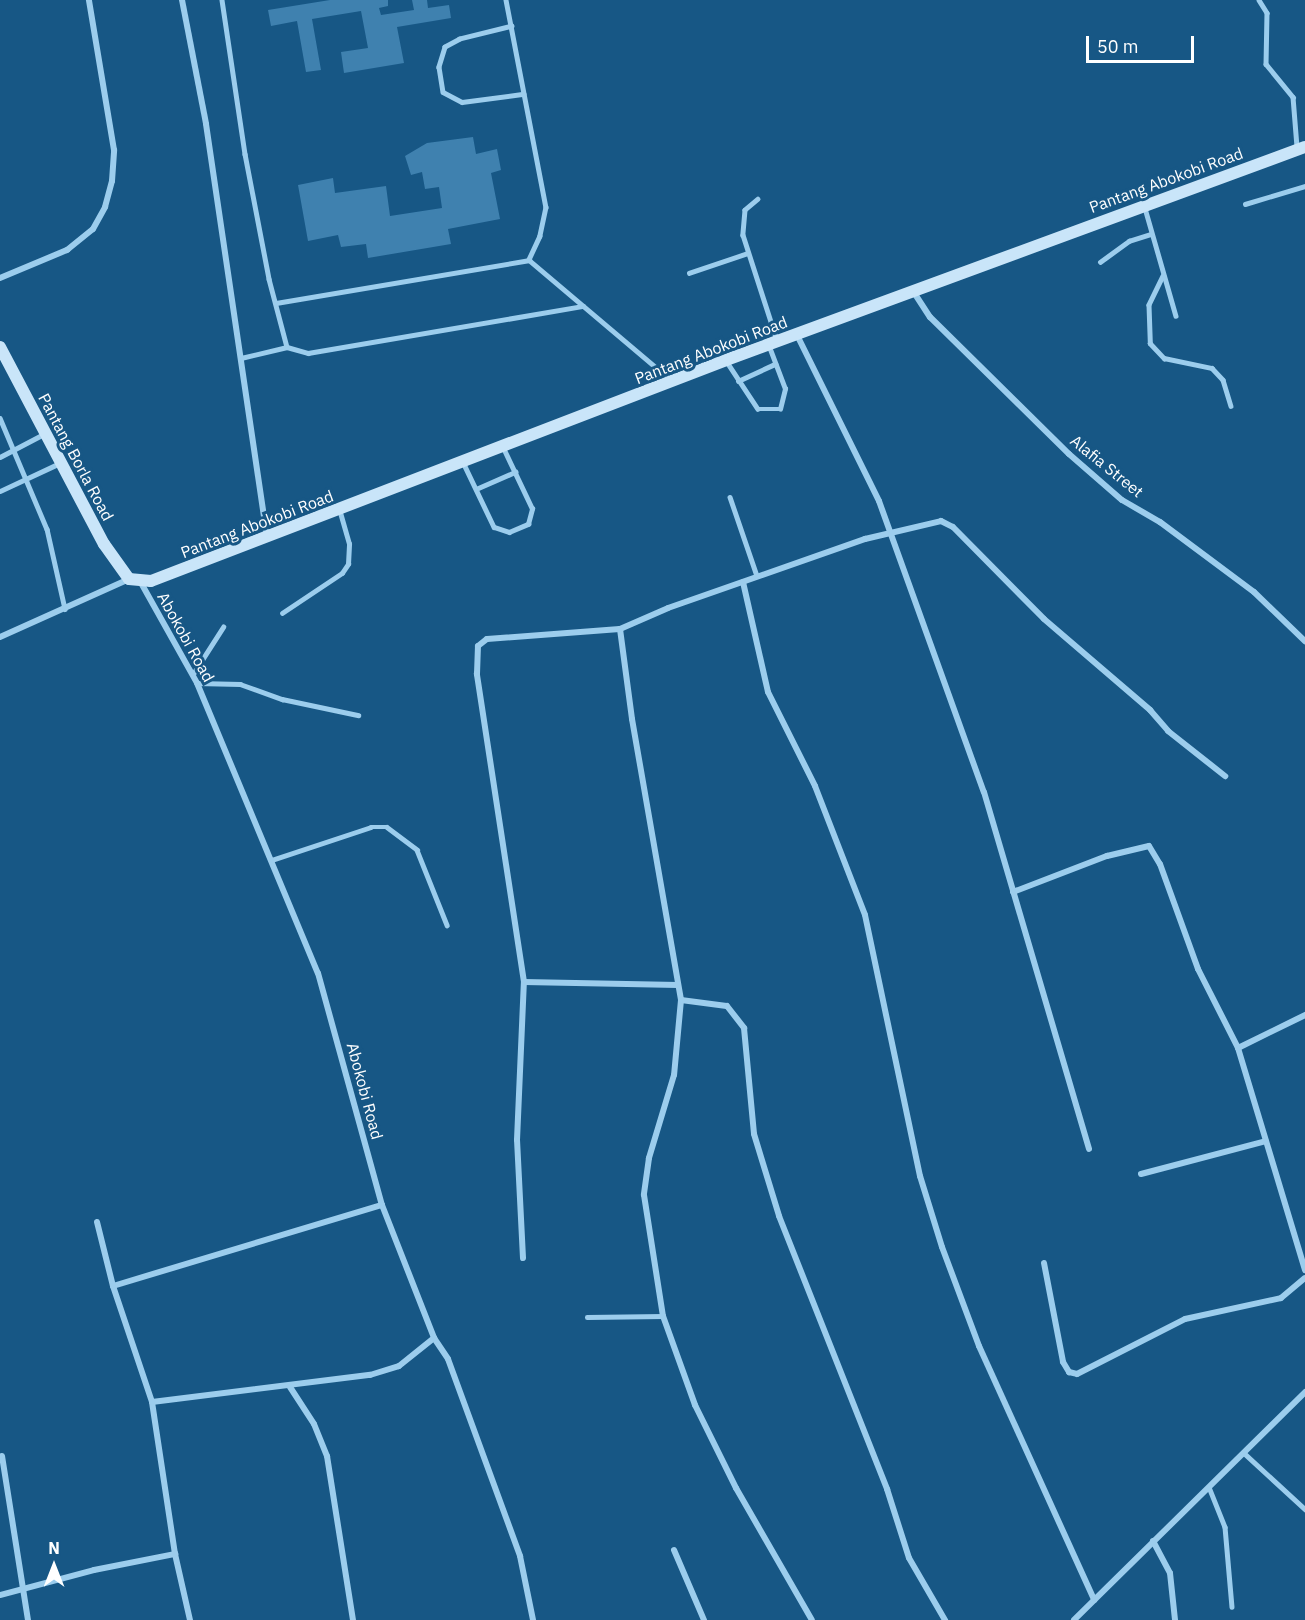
<!DOCTYPE html>
<html>
<head>
<meta charset="utf-8">
<style>
	body { margin:0 }
	#map { position:relative; width:1305px; height:1620px; overflow:hidden; background:#175785; font-family:"IBM Plex Sans",sans-serif }
	div>[style] { position:absolute }
	[style*='--x'] { left:calc(var(--x)*1px); top:calc(var(--y)*1px); width:calc(var(--w)*1px); rotate:calc(var(--a)*1deg) }
	.building>* { inset:0; background:#3f81af }
	.lane>* { height:4.5px; margin:-2.25px; padding:0 2.25px; transform-origin:2.25px; border-radius:2.25px; background:#9ccded }
	.street>* { height:6px; margin:-3px; padding:0 3px; transform-origin:3px; border-radius:3px; background:#9ccded }
	.secondary>* { height:12px; margin:-6px; padding:0 6px; transform-origin:6px; border-radius:6px; background:#c9e5f9 }
	span { translate:-50% -50%; white-space:nowrap; text-align:center; line-height:1.15; -webkit-text-stroke:6px #175785; paint-order:stroke }
	.street-label { font-size:16px; color:#fff }
	.north { position:absolute; left:24px; top:1536px; width:60px; height:60px; -webkit-text-stroke:4px #175785; paint-order:stroke; rotate:0deg; font-size:16px; font-weight:700; line-height:24px; text-align:center; color:#fff }
	.north::after { content:''; display:block; margin:auto; width:21px; height:27px; background:#fff; clip-path:polygon(50% 0,100% 100%,50% 72%,0 100%) }
	.scale { position:absolute; left:1086px; top:36px; width:108px; height:27px; box-sizing:border-box; border:3px solid #fff; border-top:0; padding-left:8px; font-size:18px; line-height:21px; white-space:nowrap; color:#fff; -webkit-text-stroke:4px #175785; paint-order:stroke }
</style>
</head>
<body>
<div id="map">
	<div class="building">
		<i style="clip-path:polygon(330px 0,388px 0,388px 6px,379px 8px,381px 15px,414px 10px,412px 0,427px 0,428px 8px,449px 5px,451px 18px,397px 27px,404px 63px,344px 73px,341px 52px,368px 48px,361px 11px,312px 19px,321px 70px,306px 72px,297px 21px,271px 26px,268px 10px)"></i>
		<i style="clip-path:polygon(473px 137px,476px 154px,497px 149px,501px 170px,491px 173px,500px 219px,448px 229px,451px 244px,368px 258px,366px 244px,341px 247px,338px 235px,308px 241px,298px 185px,333px 178px,335px 193px,386px 186px,390px 216px,442px 208px,439px 187px,425px 189px,422px 172px,411px 175px,405px 156px,427px 143px)"></i>
	</div>
	<div class="lane">
		<i style="--x:222;--y:0;--w:156;--a:81.5"></i>
		<i style="--x:245;--y:154;--w:127;--a:79.1"></i>
		<i style="--x:269;--y:279;--w:70;--a:75.2"></i>
		<i style="--x:287;--y:347;--w:22;--a:16"></i>
		<i style="--x:308;--y:353;--w:279;--a:-9.7"></i>
		<i style="--x:506;--y:0;--w:211;--a:79.1"></i>
		<i style="--x:546;--y:207;--w:30;--a:102"></i>
		<i style="--x:540;--y:236;--w:26;--a:115"></i>
		<i style="--x:1259;--y:0;--w:15;--a:58"></i>
		<i style="--x:1267;--y:13;--w:51;--a:91.1"></i>
		<i style="--x:1266;--y:64;--w:43;--a:50.7"></i>
		<i style="--x:1293;--y:97;--w:50;--a:85.4"></i>
		<i style="--x:512;--y:26;--w:54;--a:166"></i>
		<i style="--x:460;--y:39;--w:17;--a:152"></i>
		<i style="--x:445;--y:47;--w:21;--a:107"></i>
		<i style="--x:439;--y:67;--w:25;--a:81"></i>
		<i style="--x:443;--y:92;--w:21;--a:28"></i>
		<i style="--x:462;--y:102;--w:62;--a:-7.5"></i>
		<i style="--x:758;--y:199;--w:17;--a:140"></i>
		<i style="--x:745;--y:210;--w:25;--a:95"></i>
		<i style="--x:743;--y:235;--w:110;--a:72.1"></i>
		<i style="--x:1245;--y:204;--w:63;--a:-16.7"></i>
		<i style="--x:1145;--y:208;--w:112;--a:74"></i>
		<i style="--x:529;--y:260;--w:186;--a:40.2"></i>
		<i style="--x:1100;--y:262;--w:36;--a:-36"></i>
		<i style="--x:1129;--y:241;--w:22;--a:-18"></i>
		<i style="--x:689;--y:273;--w:62;--a:-18.7"></i>
		<i style="--x:1163;--y:276;--w:32;--a:116"></i>
		<i style="--x:1149;--y:305;--w:38;--a:88"></i>
		<i style="--x:1150;--y:343;--w:21;--a:47"></i>
		<i style="--x:1164;--y:358;--w:49;--a:11.8"></i>
		<i style="--x:1212;--y:368;--w:16;--a:47"></i>
		<i style="--x:1223;--y:380;--w:27;--a:73"></i>
		<i style="--x:276;--y:303;--w:257;--a:-9.6"></i>
		<i style="--x:241;--y:358;--w:47;--a:-13.4"></i>
		<i style="--x:727;--y:362;--w:56;--a:56.6"></i>
		<i style="--x:758;--y:409;--w:22;--a:0"></i>
		<i style="--x:780;--y:409;--w:21;--a:-76"></i>
		<i style="--x:785;--y:389;--w:48;--a:-110.7"></i>
		<i style="--x:738;--y:381;--w:41;--a:-24.7"></i>
		<i style="--x:0;--y:418;--w:121;--a:67.1"></i>
		<i style="--x:47;--y:529;--w:82;--a:77.3"></i>
		<i style="--x:0;--y:457;--w:50;--a:-27.6"></i>
		<i style="--x:463;--y:462;--w:72;--a:64.5"></i>
		<i style="--x:494;--y:527;--w:16;--a:18"></i>
		<i style="--x:509;--y:532;--w:21;--a:-23"></i>
		<i style="--x:528;--y:524;--w:16;--a:-75"></i>
		<i style="--x:532;--y:509;--w:68;--a:-115.4"></i>
		<i style="--x:476;--y:489;--w:43;--a:-23.6"></i>
		<i style="--x:0;--y:491;--w:66;--a:-25"></i>
		<i style="--x:730;--y:497;--w:83;--a:71.1"></i>
		<i style="--x:282;--y:613;--w:72;--a:-33.7"></i>
		<i style="--x:342;--y:573;--w:11;--a:-56"></i>
		<i style="--x:348;--y:564;--w:20;--a:-87"></i>
		<i style="--x:349;--y:544;--w:35;--a:-106"></i>
		<i style="--x:193;--y:674;--w:56;--a:-57.4"></i>
		<i style="--x:197;--y:683;--w:43;--a:1.3"></i>
		<i style="--x:240;--y:684;--w:45;--a:19.7"></i>
		<i style="--x:282;--y:699;--w:78;--a:11.9"></i>
		<i style="--x:272;--y:860;--w:104;--a:-18.4"></i>
		<i style="--x:371;--y:827;--w:16;--a:0"></i>
		<i style="--x:387;--y:827;--w:38;--a:37"></i>
		<i style="--x:417;--y:850;--w:81;--a:68.2"></i>
		<i style="--x:587;--y:1317;--w:76;--a:-0.8"></i>
		<i style="--x:1244;--y:1453;--w:83;--a:42.6"></i>
		<i style="--x:1209;--y:1487;--w:43;--a:68.2"></i>
		<i style="--x:1225;--y:1527;--w:80;--a:85"></i>
	</div>
	<div class="street">
		<i style="--x:182;--y:0;--w:126;--a:79"></i>
		<i style="--x:206;--y:124;--w:418;--a:81.6"></i>
		<i style="--x:0;--y:278;--w:73;--a:-22.7"></i>
		<i style="--x:67;--y:250;--w:33;--a:-39"></i>
		<i style="--x:93;--y:229;--w:25;--a:-61"></i>
		<i style="--x:105;--y:207;--w:27;--a:-75"></i>
		<i style="--x:112;--y:181;--w:31;--a:-86"></i>
		<i style="--x:114;--y:150;--w:152;--a:-99.5"></i>
		<i style="--x:913;--y:291;--w:31;--a:57"></i>
		<i style="--x:930;--y:317;--w:195;--a:44.6"></i>
		<i style="--x:1069;--y:454;--w:70;--a:41"></i>
		<i style="--x:1122;--y:500;--w:44;--a:30.1"></i>
		<i style="--x:1160;--y:522;--w:117;--a:36.7"></i>
		<i style="--x:1254;--y:592;--w:71;--a:43.9"></i>
		<i style="--x:797;--y:335;--w:185;--a:63.7"></i>
		<i style="--x:879;--y:501;--w:309;--a:70.2"></i>
		<i style="--x:984;--y:792;--w:372;--a:73.6"></i>
		<i style="--x:140;--y:581;--w:117;--a:60.8"></i>
		<i style="--x:197;--y:683;--w:314;--a:67.4"></i>
		<i style="--x:318;--y:973;--w:241;--a:74.6"></i>
		<i style="--x:382;--y:1205;--w:143;--a:68.6"></i>
		<i style="--x:434;--y:1338;--w:25;--a:56"></i>
		<i style="--x:448;--y:1359;--w:210;--a:69.9"></i>
		<i style="--x:520;--y:1556;--w:65;--a:78.5"></i>
		<i style="--x:743;--y:582;--w:113;--a:77.2"></i>
		<i style="--x:768;--y:692;--w:105;--a:63.4"></i>
		<i style="--x:815;--y:786;--w:138;--a:68.8"></i>
		<i style="--x:865;--y:915;--w:267;--a:78.1"></i>
		<i style="--x:920;--y:1176;--w:74;--a:72.8"></i>
		<i style="--x:942;--y:1247;--w:106;--a:69.5"></i>
		<i style="--x:979;--y:1346;--w:279;--a:65.6"></i>
		<i style="--x:620;--y:629;--w:91;--a:82.4"></i>
		<i style="--x:632;--y:719;--w:285;--a:80.1"></i>
		<i style="--x:681;--y:1000;--w:75;--a:95.3"></i>
		<i style="--x:674;--y:1075;--w:87;--a:106.8"></i>
		<i style="--x:649;--y:1158;--w:37;--a:98"></i>
		<i style="--x:644;--y:1195;--w:122;--a:81.1"></i>
		<i style="--x:663;--y:1316;--w:95;--a:70.2"></i>
		<i style="--x:695;--y:1405;--w:93;--a:63.7"></i>
		<i style="--x:736;--y:1488;--w:152;--a:60.1"></i>
		<i style="--x:0;--y:637;--w:141;--a:-24.2"></i>
		<i style="--x:1013;--y:892;--w:101;--a:-21"></i>
		<i style="--x:1107;--y:856;--w:43;--a:-13.4"></i>
		<i style="--x:1149;--y:846;--w:21;--a:59"></i>
		<i style="--x:1160;--y:864;--w:112;--a:70.1"></i>
		<i style="--x:1198;--y:969;--w:89;--a:63.1"></i>
		<i style="--x:1238;--y:1048;--w:232;--a:73.2"></i>
		<i style="--x:524;--y:982;--w:154;--a:1.1"></i>
		<i style="--x:681;--y:1000;--w:46;--a:7.4"></i>
		<i style="--x:727;--y:1006;--w:28;--a:52"></i>
		<i style="--x:744;--y:1028;--w:106;--a:84.6"></i>
		<i style="--x:754;--y:1134;--w:86;--a:73"></i>
		<i style="--x:779;--y:1216;--w:294;--a:68.4"></i>
		<i style="--x:887;--y:1489;--w:72;--a:72.3"></i>
		<i style="--x:909;--y:1558;--w:72;--a:59.9"></i>
		<i style="--x:1238;--y:1048;--w:75;--a:-26.2"></i>
		<i style="--x:1141;--y:1174;--w:129;--a:-14.8"></i>
		<i style="--x:97;--y:1222;--w:66;--a:76"></i>
		<i style="--x:113;--y:1286;--w:122;--a:71.4"></i>
		<i style="--x:152;--y:1402;--w:154;--a:81.4"></i>
		<i style="--x:175;--y:1554;--w:68;--a:77.2"></i>
		<i style="--x:523;--y:1258;--w:118;--a:-92.9"></i>
		<i style="--x:517;--y:1140;--w:158;--a:-87.5"></i>
		<i style="--x:524;--y:982;--w:312;--a:-98.7"></i>
		<i style="--x:477;--y:674;--w:28;--a:-88"></i>
		<i style="--x:478;--y:646;--w:11;--a:-38"></i>
		<i style="--x:487;--y:639;--w:133;--a:-4.3"></i>
		<i style="--x:620;--y:629;--w:52;--a:-23.6"></i>
		<i style="--x:668;--y:608;--w:209;--a:-19.3"></i>
		<i style="--x:865;--y:539;--w:78;--a:-13.3"></i>
		<i style="--x:941;--y:521;--w:13;--a:27"></i>
		<i style="--x:953;--y:527;--w:129;--a:45.3"></i>
		<i style="--x:1044;--y:619;--w:140;--a:40.6"></i>
		<i style="--x:1150;--y:710;--w:28;--a:49"></i>
		<i style="--x:1168;--y:731;--w:73;--a:38.3"></i>
		<i style="--x:1044;--y:1263;--w:101;--a:79.1"></i>
		<i style="--x:1063;--y:1362;--w:12;--a:59"></i>
		<i style="--x:1069;--y:1372;--w:8;--a:14"></i>
		<i style="--x:1077;--y:1374;--w:121;--a:-27"></i>
		<i style="--x:1185;--y:1319;--w:98;--a:-12.3"></i>
		<i style="--x:1281;--y:1298;--w:31;--a:-40"></i>
		<i style="--x:113;--y:1286;--w:281;--a:-16.8"></i>
		<i style="--x:290;--y:1387;--w:44;--a:57"></i>
		<i style="--x:314;--y:1424;--w:35;--a:68"></i>
		<i style="--x:327;--y:1456;--w:166;--a:81"></i>
		<i style="--x:152;--y:1402;--w:220;--a:-7.1"></i>
		<i style="--x:370;--y:1375;--w:30;--a:-17"></i>
		<i style="--x:399;--y:1366;--w:45;--a:-38.7"></i>
		<i style="--x:2;--y:1456;--w:166;--a:81"></i>
		<i style="--x:1153;--y:1541;--w:36;--a:62"></i>
		<i style="--x:1170;--y:1573;--w:47;--a:83.9"></i>
		<i style="--x:674;--y:1550;--w:76;--a:66.8"></i>
		<i style="--x:0;--y:1595;--w:97;--a:-14.9"></i>
		<i style="--x:94;--y:1570;--w:83;--a:-11.2"></i>
		<i style="--x:1074;--y:1620;--w:325;--a:-44.6"></i>
	</div>
	<div class="secondary">
		<i style="--x:0;--y:347;--w:223;--a:62.2"></i>
		<i style="--x:104;--y:544;--w:43;--a:54.5"></i>
		<i style="--x:129;--y:579;--w:22;--a:5"></i>
		<i style="--x:151;--y:581;--w:616;--a:-21.02"></i>
		<i style="--x:726;--y:360;--w:617;--a:-20.2"></i>
	</div>
	<div class="street-label">
		<span style="left:1166px;top:180px;rotate:-20deg">Pantang Abokobi Road</span>
		<span style="left:711px;top:350px;rotate:-21deg">Pantang Abokobi Road</span>
		<span style="left:76px;top:457px;rotate:62deg">Pantang Borla Road</span>
		<span style="left:1107px;top:466px;rotate:39deg">Alafia Street</span>
		<span style="left:257px;top:524px;rotate:-21deg">Pantang Abokobi Road</span>
		<span style="left:186px;top:637px;rotate:61deg">Abokobi Road</span>
		<span style="left:365px;top:1091px;rotate:75deg">Abokobi Road</span>
	</div>
	<div class="north">N</div>
	<div class="scale">50 m</div>
</div>
</body>
</html>
